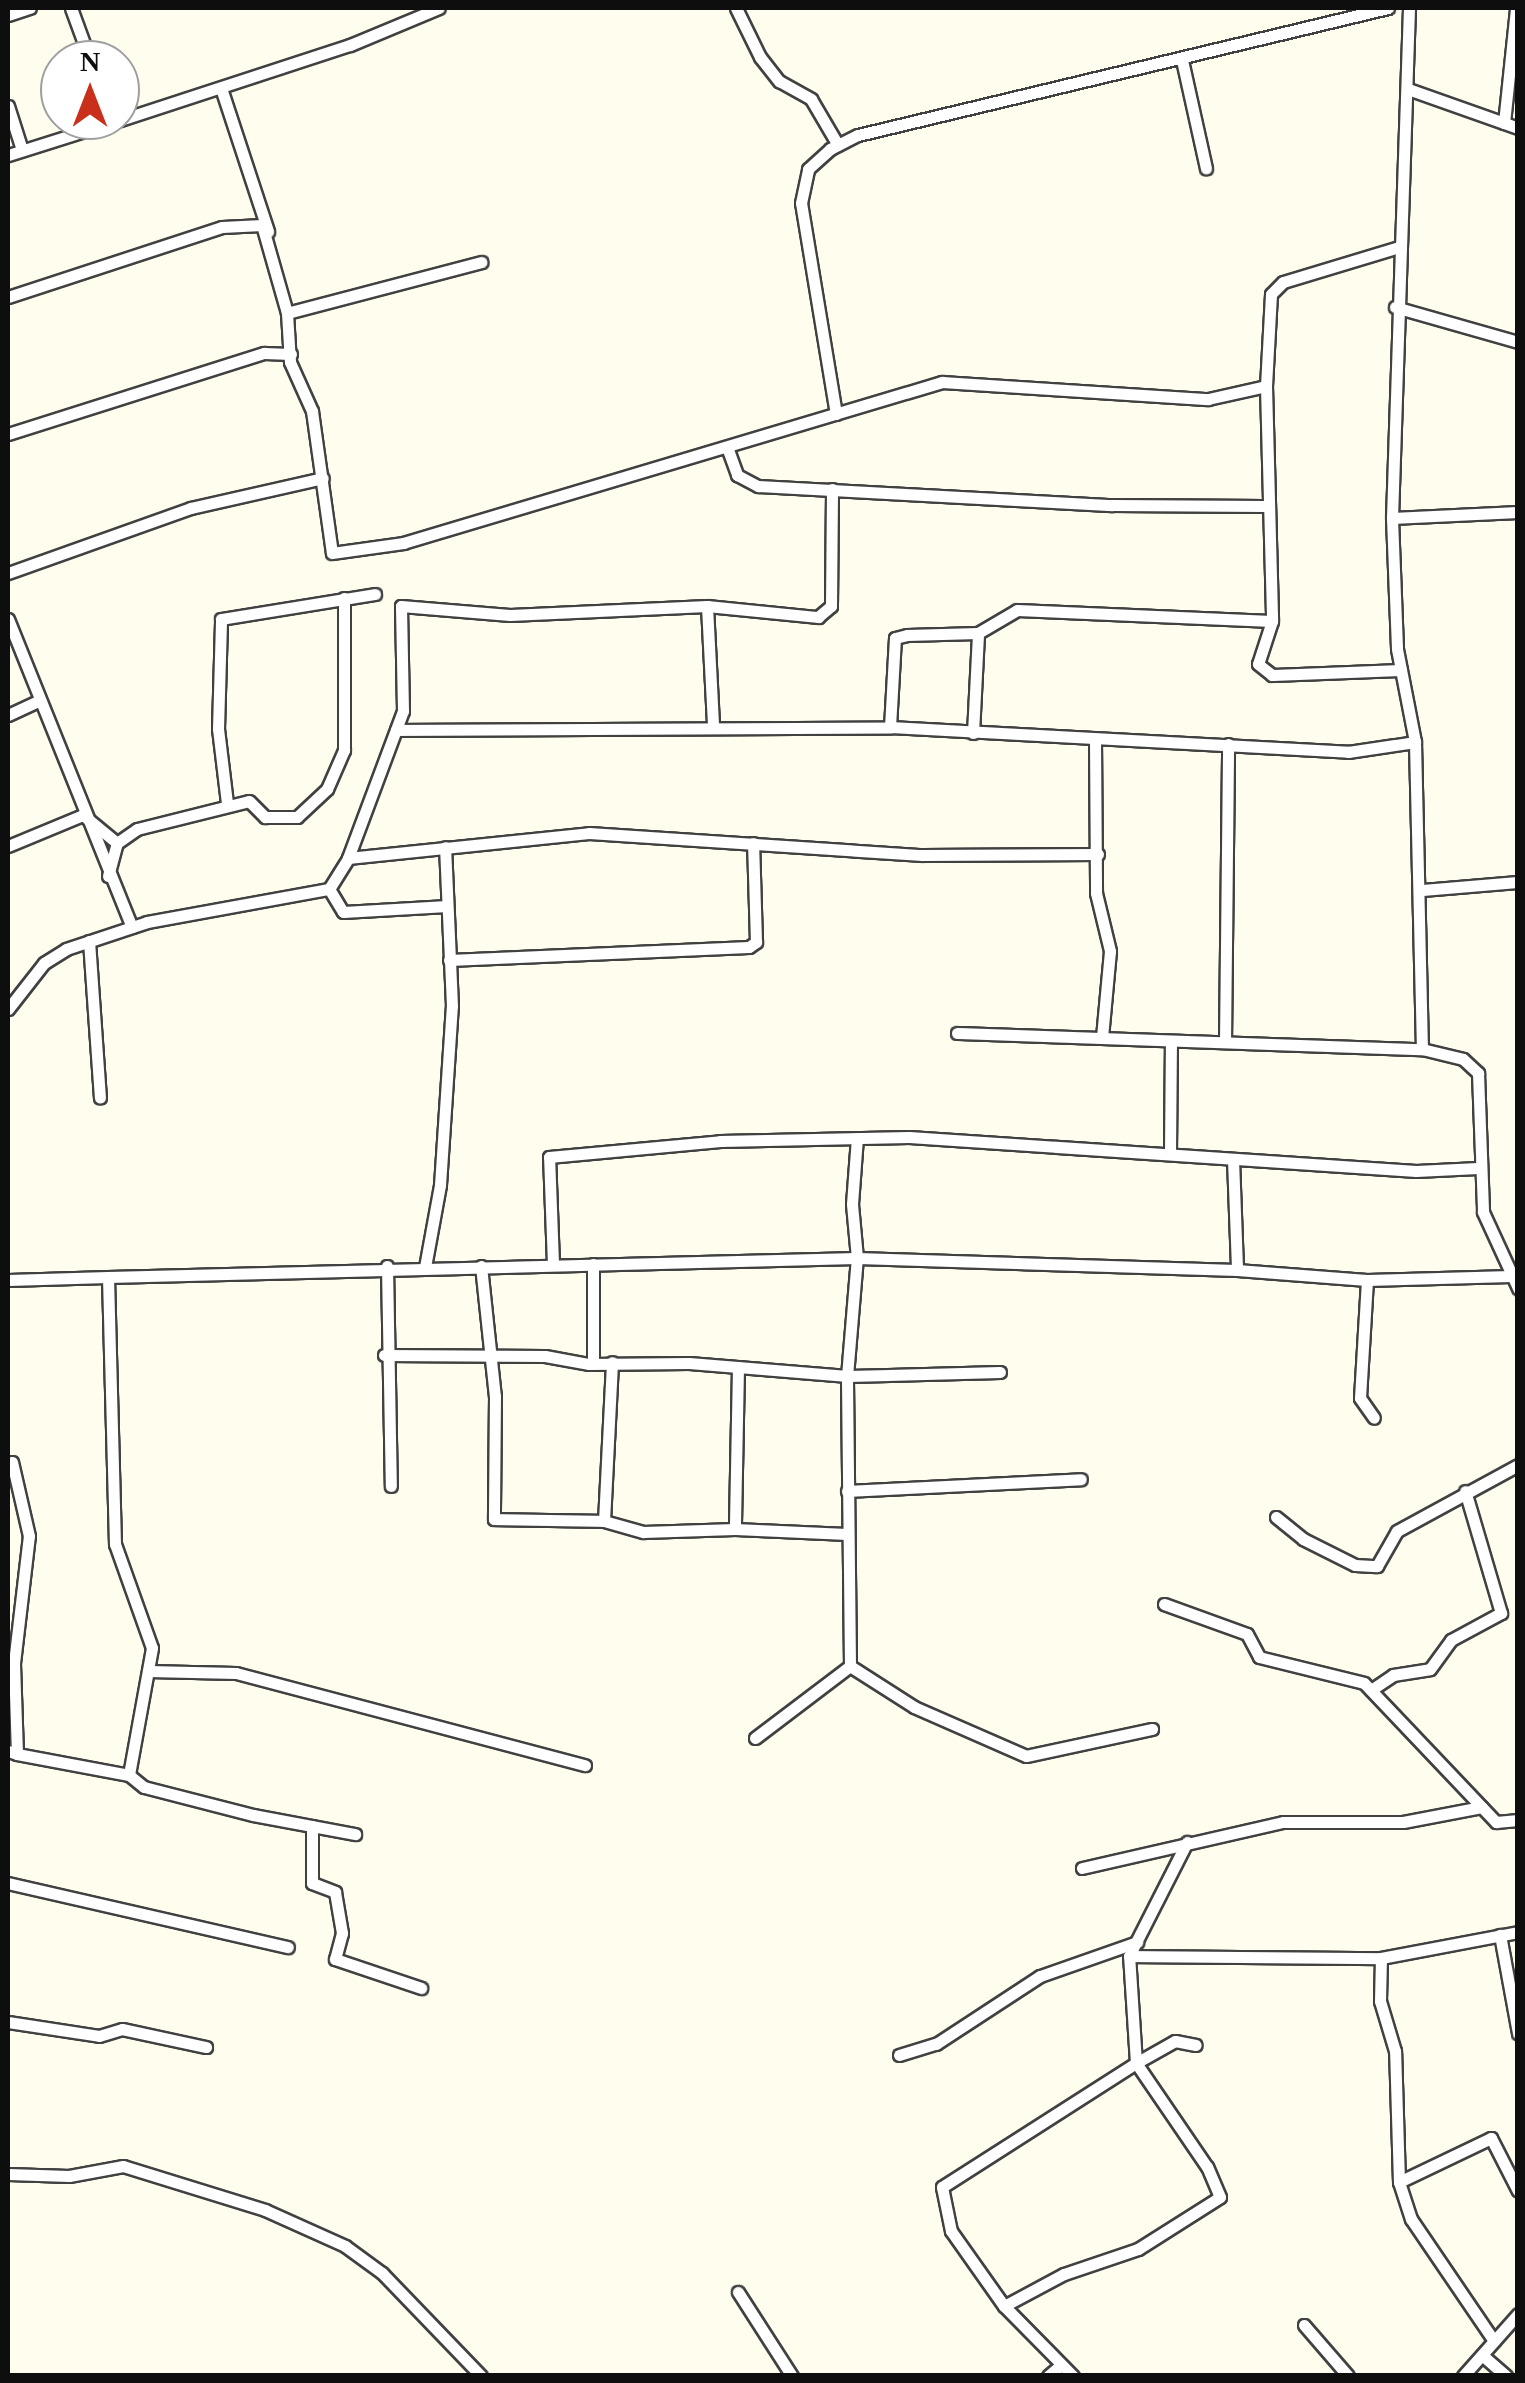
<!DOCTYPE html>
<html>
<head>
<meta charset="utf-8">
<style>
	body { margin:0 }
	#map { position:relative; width:1525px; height:2383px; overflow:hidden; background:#fffeee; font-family:Georgia,serif }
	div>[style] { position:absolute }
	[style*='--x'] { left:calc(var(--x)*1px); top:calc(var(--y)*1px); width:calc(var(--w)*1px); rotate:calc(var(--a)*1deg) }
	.roads { filter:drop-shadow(2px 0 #414141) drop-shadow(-2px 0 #414141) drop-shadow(0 2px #414141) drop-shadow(0 -2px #414141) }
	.minor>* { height:11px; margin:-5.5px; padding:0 5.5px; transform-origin:5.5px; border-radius:5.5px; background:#fff }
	span { translate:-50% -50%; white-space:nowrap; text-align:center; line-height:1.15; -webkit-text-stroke:10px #fff; paint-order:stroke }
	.frame { position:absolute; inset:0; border:10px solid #0e0e0e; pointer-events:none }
	.north { position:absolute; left:40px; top:40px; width:100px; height:100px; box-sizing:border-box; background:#fff; border:2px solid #9f9f9f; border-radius:50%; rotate:0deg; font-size:28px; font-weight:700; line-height:40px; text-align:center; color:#0e0e0e }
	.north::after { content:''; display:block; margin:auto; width:35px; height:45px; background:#c8301b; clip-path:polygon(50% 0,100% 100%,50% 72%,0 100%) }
</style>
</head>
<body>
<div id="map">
	<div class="roads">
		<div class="minor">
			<i style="--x:71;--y:8;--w:55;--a:69.9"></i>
			<i style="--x:736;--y:8;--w:55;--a:63.9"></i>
			<i style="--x:760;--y:57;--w:31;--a:52"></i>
			<i style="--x:779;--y:81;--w:37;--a:29"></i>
			<i style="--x:811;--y:99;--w:53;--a:59.6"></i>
			<i style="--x:1409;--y:8;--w:510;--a:91.91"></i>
			<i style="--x:1392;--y:518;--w:131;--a:87.8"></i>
			<i style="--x:1397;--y:649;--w:95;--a:79"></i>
			<i style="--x:1415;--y:742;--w:307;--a:88.7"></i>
			<i style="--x:1422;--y:1049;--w:42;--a:13.7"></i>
			<i style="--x:1463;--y:1059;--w:21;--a:43"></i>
			<i style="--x:1478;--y:1073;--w:139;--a:87.9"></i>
			<i style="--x:1483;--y:1212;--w:84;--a:65.3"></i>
			<i style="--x:8;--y:15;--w:23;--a:-18"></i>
			<i style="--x:1182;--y:60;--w:111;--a:77.5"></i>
			<i style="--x:221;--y:88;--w:151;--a:71.8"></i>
			<i style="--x:1408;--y:89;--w:117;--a:19.5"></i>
			<i style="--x:8;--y:106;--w:46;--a:72.3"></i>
			<i style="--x:120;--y:120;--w:242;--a:-18.1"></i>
			<i style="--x:350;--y:45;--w:96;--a:-22.6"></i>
			<i style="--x:1504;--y:123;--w:116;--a:-84"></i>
			<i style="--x:8;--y:155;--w:116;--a:-17.5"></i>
			<i style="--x:1399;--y:247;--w:121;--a:163.2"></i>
			<i style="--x:1283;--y:282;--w:17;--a:135"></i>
			<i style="--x:1271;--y:294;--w:92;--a:93.1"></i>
			<i style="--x:1266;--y:386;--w:235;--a:88.5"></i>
			<i style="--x:1272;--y:621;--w:45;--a:108"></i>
			<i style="--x:1258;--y:664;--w:18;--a:38"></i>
			<i style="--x:1272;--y:675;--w:129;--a:-2.2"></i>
			<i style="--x:8;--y:297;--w:225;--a:-18.1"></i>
			<i style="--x:222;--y:227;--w:40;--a:-2.9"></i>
			<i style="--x:262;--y:225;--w:91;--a:74.1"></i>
			<i style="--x:287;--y:313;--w:49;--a:86.5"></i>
			<i style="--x:290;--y:362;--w:54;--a:65.8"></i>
			<i style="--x:312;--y:411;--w:143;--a:82"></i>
			<i style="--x:332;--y:553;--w:72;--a:-8"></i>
			<i style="--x:403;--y:543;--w:563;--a:-16.63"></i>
			<i style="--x:942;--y:382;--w:267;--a:3.7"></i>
			<i style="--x:1208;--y:399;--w:59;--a:-12.6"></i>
			<i style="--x:1395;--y:307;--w:128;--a:15.9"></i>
			<i style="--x:287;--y:313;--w:201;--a:-14.7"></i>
			<i style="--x:836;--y:414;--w:214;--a:-99.4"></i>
			<i style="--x:801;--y:203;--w:35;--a:-78"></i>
			<i style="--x:808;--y:169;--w:30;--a:-42"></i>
			<i style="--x:830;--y:149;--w:31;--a:-27"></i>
			<i style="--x:858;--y:135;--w:545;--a:-13.48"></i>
			<i style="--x:8;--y:434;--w:269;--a:-17.6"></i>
			<i style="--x:264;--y:353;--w:27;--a:2"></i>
			<i style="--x:727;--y:447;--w:30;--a:70"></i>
			<i style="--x:737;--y:475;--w:24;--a:28"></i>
			<i style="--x:758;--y:486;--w:355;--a:3.1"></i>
			<i style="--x:1112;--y:505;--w:157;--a:0.4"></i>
			<i style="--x:1392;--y:518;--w:126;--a:-2.7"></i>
			<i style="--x:8;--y:573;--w:194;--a:-19.6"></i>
			<i style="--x:191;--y:508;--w:135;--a:-12.8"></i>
			<i style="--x:707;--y:606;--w:119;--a:87.1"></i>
			<i style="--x:8;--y:619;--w:332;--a:68.1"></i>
			<i style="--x:8;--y:715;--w:35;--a:-25"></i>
			<i style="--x:890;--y:727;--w:89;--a:-86.8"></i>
			<i style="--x:895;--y:638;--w:12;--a:-14"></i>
			<i style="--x:907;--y:635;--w:71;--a:-1.6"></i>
			<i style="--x:978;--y:633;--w:45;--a:-30.5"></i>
			<i style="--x:1017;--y:610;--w:255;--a:2.5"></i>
			<i style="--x:396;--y:730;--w:494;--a:-0.3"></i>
			<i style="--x:890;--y:727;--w:459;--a:3.1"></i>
			<i style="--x:1348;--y:752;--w:68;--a:-8.5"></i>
			<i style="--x:973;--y:733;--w:100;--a:-87.1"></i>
			<i style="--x:1095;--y:740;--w:153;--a:89.6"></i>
			<i style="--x:1096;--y:893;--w:60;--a:76.4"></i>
			<i style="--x:1110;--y:951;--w:86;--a:95.3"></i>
			<i style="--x:227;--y:803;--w:75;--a:-96.9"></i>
			<i style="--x:218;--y:729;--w:110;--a:-88.4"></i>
			<i style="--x:221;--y:619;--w:156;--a:-9.2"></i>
			<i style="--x:8;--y:846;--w:81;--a:-22.5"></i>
			<i style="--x:83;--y:815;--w:44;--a:39.5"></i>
			<i style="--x:348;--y:858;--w:242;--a:-5.9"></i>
			<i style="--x:589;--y:833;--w:334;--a:3.8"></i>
			<i style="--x:922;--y:855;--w:176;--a:-0.3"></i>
			<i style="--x:108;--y:876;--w:34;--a:-75"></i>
			<i style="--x:117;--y:843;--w:24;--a:-35"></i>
			<i style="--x:137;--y:829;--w:115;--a:-14"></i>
			<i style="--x:249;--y:801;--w:23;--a:45"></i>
			<i style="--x:265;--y:817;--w:32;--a:0"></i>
			<i style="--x:297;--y:817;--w:41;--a:-43"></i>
			<i style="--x:327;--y:789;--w:43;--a:-66.4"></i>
			<i style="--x:344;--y:750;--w:152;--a:-90"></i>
			<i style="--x:1422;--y:890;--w:96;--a:-4.8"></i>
			<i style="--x:447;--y:906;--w:104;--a:176.7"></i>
			<i style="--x:343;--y:912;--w:27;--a:-121"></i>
			<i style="--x:329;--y:889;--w:36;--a:-58"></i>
			<i style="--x:348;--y:858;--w:157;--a:-69.5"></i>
			<i style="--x:403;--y:711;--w:105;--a:-91.1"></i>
			<i style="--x:401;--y:606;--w:109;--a:4.7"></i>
			<i style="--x:510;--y:615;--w:197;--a:-2.6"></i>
			<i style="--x:707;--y:606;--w:112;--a:5.7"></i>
			<i style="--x:818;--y:617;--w:17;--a:-40"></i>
			<i style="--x:831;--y:606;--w:117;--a:-89.5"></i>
			<i style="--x:89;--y:941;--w:157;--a:86"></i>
			<i style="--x:449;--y:960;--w:300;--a:-2.5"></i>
			<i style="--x:749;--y:947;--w:9;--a:-36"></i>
			<i style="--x:756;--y:942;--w:99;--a:-91.7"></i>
			<i style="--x:8;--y:1009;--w:58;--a:-52"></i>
			<i style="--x:44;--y:963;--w:26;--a:-32"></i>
			<i style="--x:66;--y:949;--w:85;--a:-18.4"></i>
			<i style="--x:147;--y:922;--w:185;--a:-10.3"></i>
			<i style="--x:957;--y:1033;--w:465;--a:2"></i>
			<i style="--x:1225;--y:1042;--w:298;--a:-89.4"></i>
			<i style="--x:1170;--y:1152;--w:111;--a:-89.5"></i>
			<i style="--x:1233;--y:1159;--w:111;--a:87.9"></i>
			<i style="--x:1237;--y:1270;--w:130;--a:4.4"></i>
			<i style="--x:1367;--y:1280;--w:144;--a:-1.6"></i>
			<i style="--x:553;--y:1264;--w:107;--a:-92.1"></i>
			<i style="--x:549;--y:1157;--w:172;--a:-5.3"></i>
			<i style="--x:720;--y:1141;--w:189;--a:-1.2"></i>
			<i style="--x:909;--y:1137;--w:508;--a:3.84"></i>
			<i style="--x:1416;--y:1171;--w:62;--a:-2.8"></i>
			<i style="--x:593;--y:1264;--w:98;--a:90"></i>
			<i style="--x:387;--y:1266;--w:220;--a:89"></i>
			<i style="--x:481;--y:1266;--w:131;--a:83.9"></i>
			<i style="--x:495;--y:1396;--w:123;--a:90.5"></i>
			<i style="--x:494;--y:1519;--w:110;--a:1"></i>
			<i style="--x:604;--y:1521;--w:159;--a:-87.1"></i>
			<i style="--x:425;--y:1267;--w:83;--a:-79.6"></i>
			<i style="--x:440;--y:1185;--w:179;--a:-86.2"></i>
			<i style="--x:452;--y:1006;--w:159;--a:-92.5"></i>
			<i style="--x:108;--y:1277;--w:749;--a:-1.45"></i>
			<i style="--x:857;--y:1258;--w:380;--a:1.8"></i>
			<i style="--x:8;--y:1280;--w:100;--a:-1.7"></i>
			<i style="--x:108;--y:1277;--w:267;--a:88.5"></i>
			<i style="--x:115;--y:1544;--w:110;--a:70.4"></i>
			<i style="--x:152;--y:1648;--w:129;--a:100.3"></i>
			<i style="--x:129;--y:1775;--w:114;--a:-169.4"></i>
			<i style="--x:1367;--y:1280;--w:118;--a:93.4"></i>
			<i style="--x:1360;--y:1398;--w:24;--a:55"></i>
			<i style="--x:384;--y:1355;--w:161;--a:0.4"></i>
			<i style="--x:545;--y:1356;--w:45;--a:10.3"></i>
			<i style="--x:589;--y:1364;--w:100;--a:-0.6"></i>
			<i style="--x:689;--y:1363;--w:159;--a:4.7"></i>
			<i style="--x:847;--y:1376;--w:153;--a:-1.5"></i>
			<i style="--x:738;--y:1367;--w:162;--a:91.1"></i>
			<i style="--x:735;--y:1529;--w:112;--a:2.6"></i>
			<i style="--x:847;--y:1491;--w:234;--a:-2.9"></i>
			<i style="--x:1276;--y:1517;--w:35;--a:39"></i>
			<i style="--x:1303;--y:1539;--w:58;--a:26.6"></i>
			<i style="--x:1355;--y:1565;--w:22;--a:3"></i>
			<i style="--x:1377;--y:1566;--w:40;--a:-60.3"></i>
			<i style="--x:1397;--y:1531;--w:138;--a:-28.6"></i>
			<i style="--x:604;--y:1521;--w:41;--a:15.8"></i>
			<i style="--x:643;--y:1532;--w:92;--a:-1.9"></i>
			<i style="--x:1164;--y:1604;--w:88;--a:19.9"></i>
			<i style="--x:1247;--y:1634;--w:26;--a:62"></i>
			<i style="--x:1259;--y:1657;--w:108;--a:13.9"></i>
			<i style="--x:1364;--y:1683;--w:192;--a:46.5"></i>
			<i style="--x:1496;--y:1822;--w:22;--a:-5"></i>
			<i style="--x:850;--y:1666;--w:290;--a:-90.6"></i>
			<i style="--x:847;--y:1376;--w:118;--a:-85.2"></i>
			<i style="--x:857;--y:1258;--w:54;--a:-95.3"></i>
			<i style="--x:852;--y:1204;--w:66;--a:-85.7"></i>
			<i style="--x:850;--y:1666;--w:76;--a:32.6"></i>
			<i style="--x:914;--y:1707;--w:122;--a:23.6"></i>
			<i style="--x:1026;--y:1756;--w:129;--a:-12.1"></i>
			<i style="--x:148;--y:1671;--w:88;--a:1.3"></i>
			<i style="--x:236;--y:1673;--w:361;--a:14.8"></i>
			<i style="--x:1371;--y:1690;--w:27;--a:-34"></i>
			<i style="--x:1393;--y:1675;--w:37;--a:-9"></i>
			<i style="--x:1430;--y:1669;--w:36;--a:-54"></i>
			<i style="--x:1451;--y:1640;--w:57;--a:-28.4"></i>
			<i style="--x:1501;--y:1613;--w:127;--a:-106.4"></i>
			<i style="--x:755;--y:1738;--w:119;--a:-37.2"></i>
			<i style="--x:8;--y:1751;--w:9;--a:18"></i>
			<i style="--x:17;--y:1754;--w:91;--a:-91.9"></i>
			<i style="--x:14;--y:1663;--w:128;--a:-83.3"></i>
			<i style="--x:29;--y:1536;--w:76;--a:-102.9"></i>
			<i style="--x:129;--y:1775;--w:19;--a:39"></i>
			<i style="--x:144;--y:1787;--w:113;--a:14.4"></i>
			<i style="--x:253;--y:1815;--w:104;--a:10.6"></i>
			<i style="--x:312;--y:1826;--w:57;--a:90"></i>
			<i style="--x:312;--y:1883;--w:25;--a:21"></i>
			<i style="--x:335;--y:1892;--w:42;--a:80.3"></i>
			<i style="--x:342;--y:1933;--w:27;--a:105"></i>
			<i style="--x:335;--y:1959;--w:91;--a:18.6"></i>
			<i style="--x:1082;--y:1868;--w:206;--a:-12.9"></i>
			<i style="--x:1283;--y:1822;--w:120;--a:0"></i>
			<i style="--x:1403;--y:1822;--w:80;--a:-10.8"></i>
			<i style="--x:8;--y:1883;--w:287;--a:12.9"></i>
			<i style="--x:1500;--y:1935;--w:100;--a:79.6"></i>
			<i style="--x:1133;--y:1948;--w:119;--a:-63"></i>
			<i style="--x:8;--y:2022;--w:92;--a:8.7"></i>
			<i style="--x:99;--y:2036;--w:24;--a:-17"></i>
			<i style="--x:122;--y:2029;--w:86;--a:12.1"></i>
			<i style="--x:899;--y:2055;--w:39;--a:-17"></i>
			<i style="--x:936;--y:2044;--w:124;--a:-33.2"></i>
			<i style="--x:1040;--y:1976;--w:103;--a:-19.3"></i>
			<i style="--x:8;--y:2174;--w:61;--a:1.9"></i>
			<i style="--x:69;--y:2176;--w:55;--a:-10.5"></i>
			<i style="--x:123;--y:2166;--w:149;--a:17.2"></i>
			<i style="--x:265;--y:2210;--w:88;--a:24.2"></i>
			<i style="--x:345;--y:2246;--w:46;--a:36.1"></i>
			<i style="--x:382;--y:2273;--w:143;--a:46.1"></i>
			<i style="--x:1399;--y:2182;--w:102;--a:-25.6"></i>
			<i style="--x:1491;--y:2138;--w:59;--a:63"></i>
			<i style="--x:738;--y:2292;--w:100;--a:57.3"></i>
			<i style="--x:1004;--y:2306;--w:92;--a:-125.2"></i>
			<i style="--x:951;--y:2231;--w:45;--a:-101.6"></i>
			<i style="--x:942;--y:2187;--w:230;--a:-32.6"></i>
			<i style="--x:1136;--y:2063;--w:45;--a:-29.4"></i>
			<i style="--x:1175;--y:2041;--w:21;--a:11"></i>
			<i style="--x:1304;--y:2325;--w:67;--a:49.2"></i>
			<i style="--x:1494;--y:2341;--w:148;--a:-124.2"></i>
			<i style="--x:1411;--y:2219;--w:39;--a:-108"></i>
			<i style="--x:1399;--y:2182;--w:131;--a:-91.7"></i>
			<i style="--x:1395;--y:2051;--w:52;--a:-106.7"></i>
			<i style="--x:1380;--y:2001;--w:43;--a:-88.7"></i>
			<i style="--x:1381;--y:1958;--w:139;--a:-10.7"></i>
			<i style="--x:1482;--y:2355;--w:32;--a:41"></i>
			<i style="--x:1048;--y:2376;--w:17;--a:-40"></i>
			<i style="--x:1073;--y:2376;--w:98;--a:-134.6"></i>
			<i style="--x:1004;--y:2306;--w:68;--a:-28.1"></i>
			<i style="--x:1064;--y:2274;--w:78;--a:-18.7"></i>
			<i style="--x:1138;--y:2249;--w:97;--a:-32.4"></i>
			<i style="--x:1220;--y:2197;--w:33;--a:-113"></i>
			<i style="--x:1207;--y:2167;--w:126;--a:-124.3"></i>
			<i style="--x:1136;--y:2063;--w:107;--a:-93.7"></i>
			<i style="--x:1129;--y:1956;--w:252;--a:0.5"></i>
			<i style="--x:1463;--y:2376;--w:83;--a:-48.4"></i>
		</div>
	</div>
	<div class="frame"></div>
	<div class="north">N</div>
</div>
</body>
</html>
